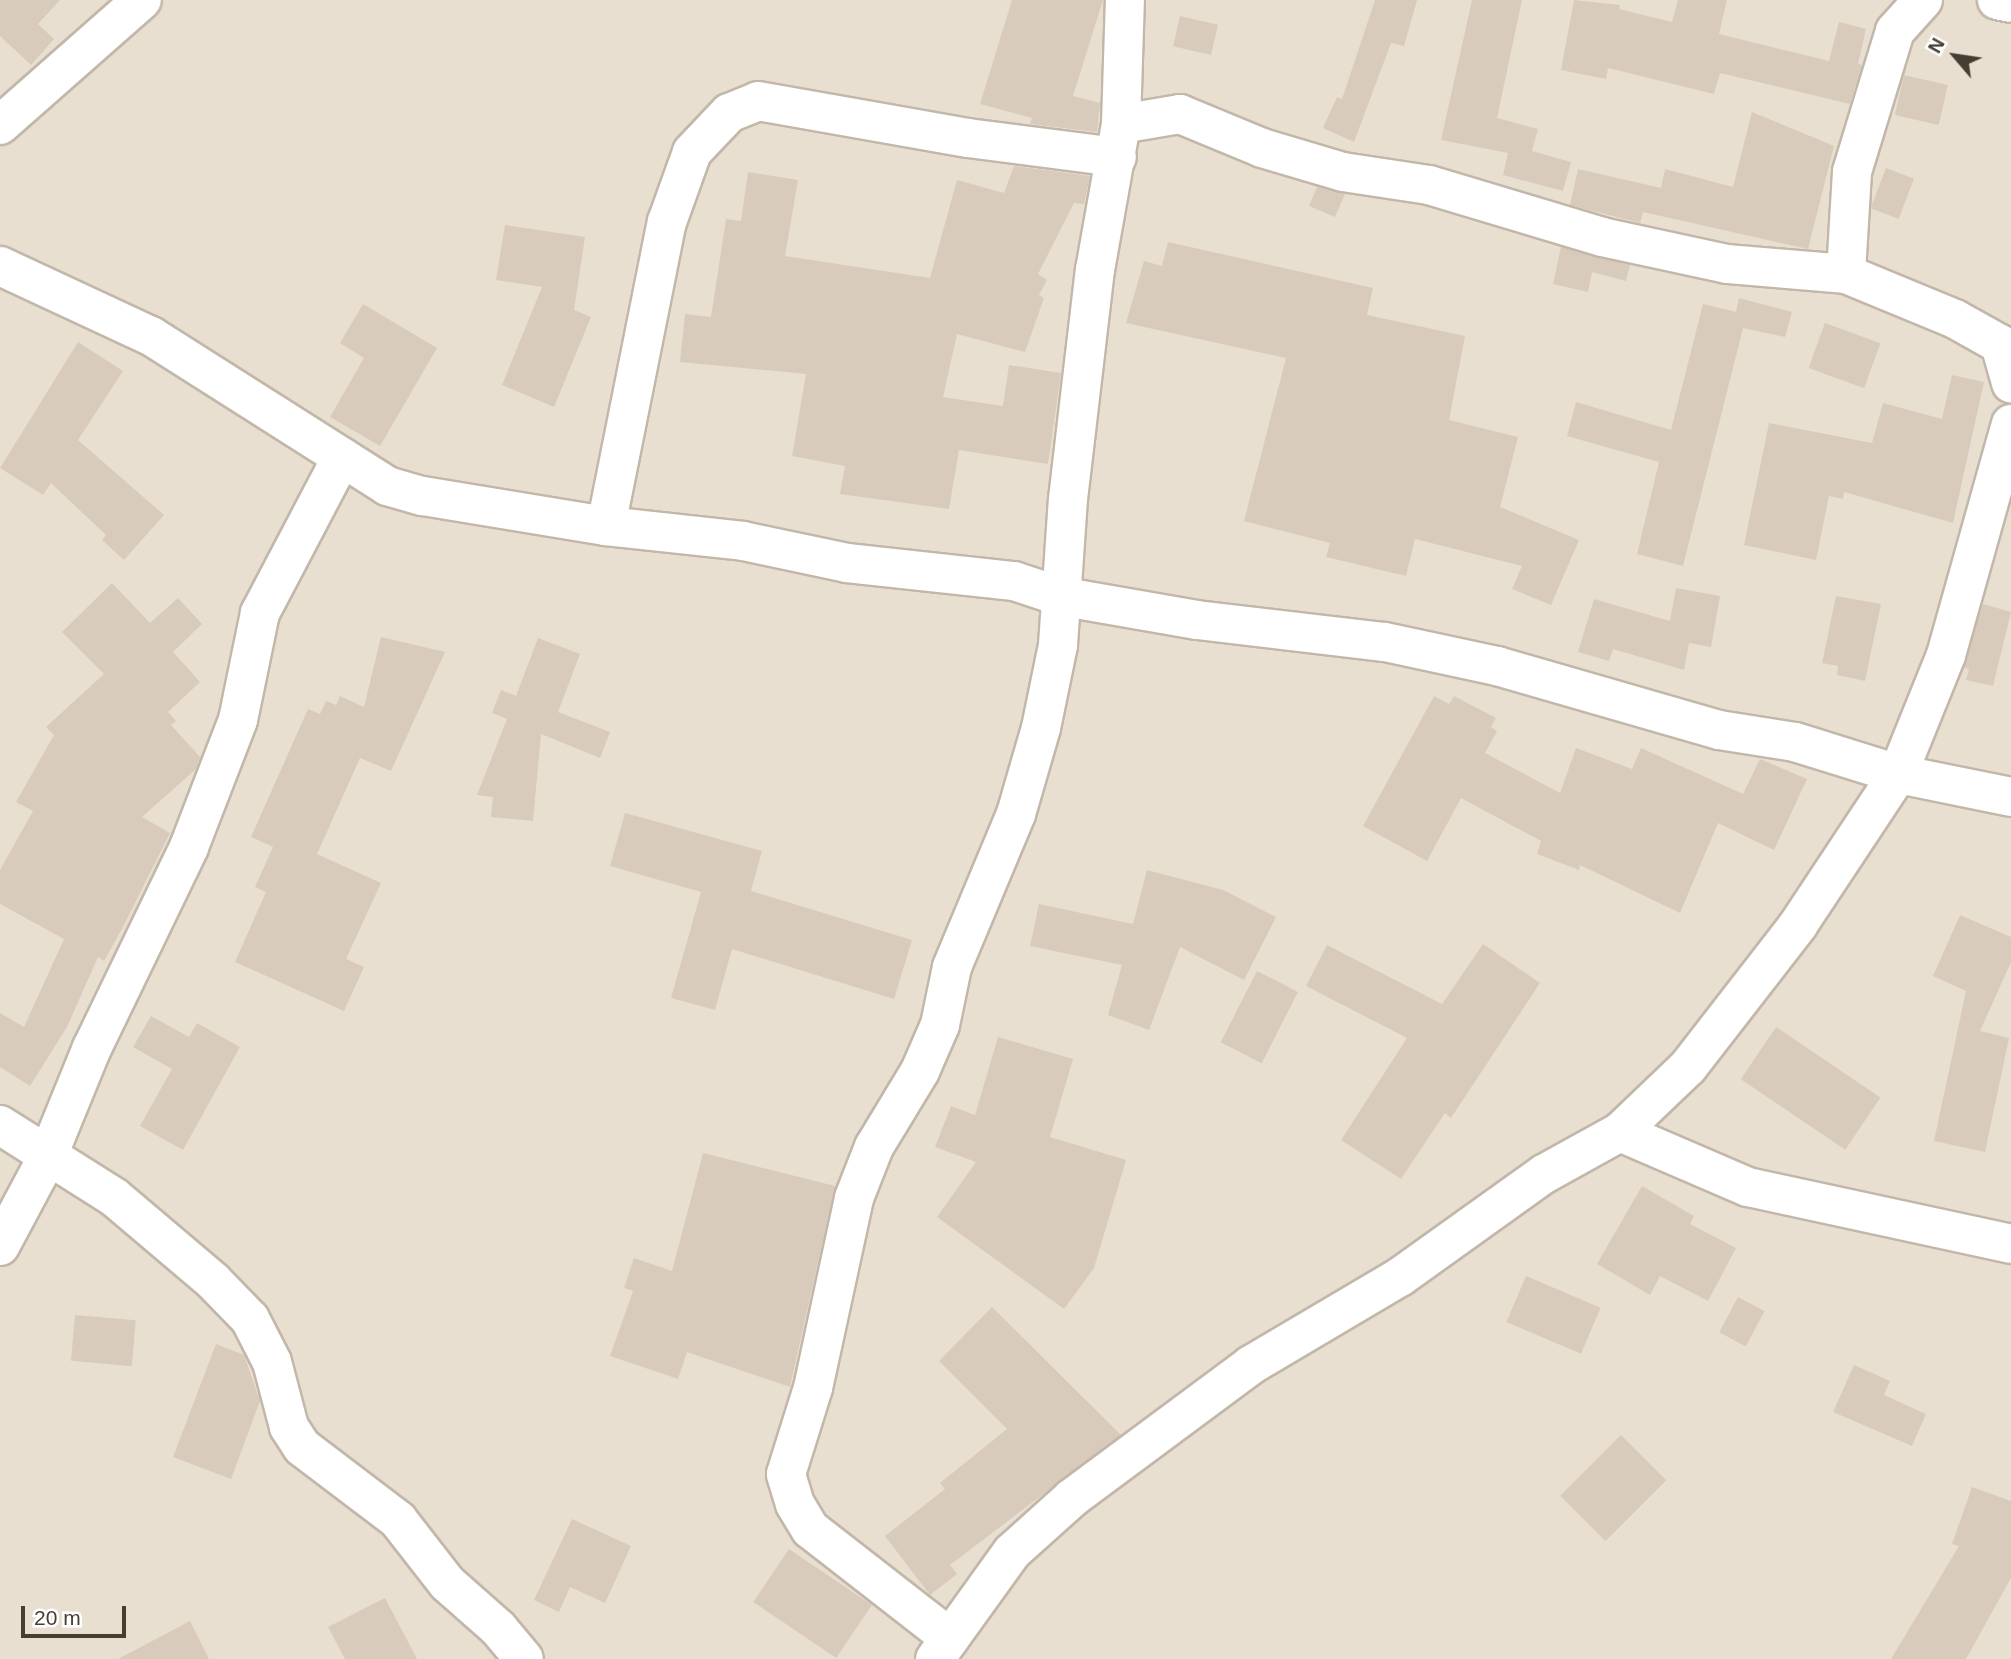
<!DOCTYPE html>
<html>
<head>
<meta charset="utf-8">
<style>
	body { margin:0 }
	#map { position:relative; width:2011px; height:1659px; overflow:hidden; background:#f3ede4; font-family:Helvetica,sans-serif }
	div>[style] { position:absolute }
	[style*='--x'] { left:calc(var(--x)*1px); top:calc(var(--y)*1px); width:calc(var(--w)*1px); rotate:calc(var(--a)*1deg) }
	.residential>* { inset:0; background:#e8dfd1; transform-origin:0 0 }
	.building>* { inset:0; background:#d9cbbb; transform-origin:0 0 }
	.roads { filter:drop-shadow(2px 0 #c2b7a9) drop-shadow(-2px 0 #c2b7a9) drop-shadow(0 2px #c2b7a9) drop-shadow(0 -2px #c2b7a9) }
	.minor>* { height:38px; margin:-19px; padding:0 19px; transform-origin:19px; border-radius:19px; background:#fff }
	span { translate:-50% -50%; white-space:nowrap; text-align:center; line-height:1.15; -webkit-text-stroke:5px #fff; paint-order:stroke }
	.north { position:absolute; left:1920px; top:21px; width:70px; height:70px; -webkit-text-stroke:5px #fff; paint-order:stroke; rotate:299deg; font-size:19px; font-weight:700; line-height:28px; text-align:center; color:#463d33 }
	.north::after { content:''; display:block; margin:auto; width:24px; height:32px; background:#463d33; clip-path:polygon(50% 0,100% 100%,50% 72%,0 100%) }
	.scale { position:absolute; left:21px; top:1606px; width:105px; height:32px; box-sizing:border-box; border:4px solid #463d33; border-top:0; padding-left:9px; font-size:21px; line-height:24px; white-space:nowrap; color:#463d33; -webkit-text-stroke:5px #fff; paint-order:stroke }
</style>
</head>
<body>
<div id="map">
	<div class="residential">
		<i style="left:0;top:0;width:2011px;height:1659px"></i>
	</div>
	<div class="building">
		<i style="clip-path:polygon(0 0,60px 0,38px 24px,54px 39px,31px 65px,0 36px)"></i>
		<i style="clip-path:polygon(1012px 0,1103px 0,1073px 96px,1100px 103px,1097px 132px,1030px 124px,1032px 118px,980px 104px)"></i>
		<i style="clip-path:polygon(1375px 0,1417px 0,1404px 46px,1391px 43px,1354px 142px,1323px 128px,1337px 97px,1342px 99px)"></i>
		<i style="clip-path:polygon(1472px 0,1522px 0,1497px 118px,1538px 129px,1532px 151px,1571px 162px,1563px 191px,1503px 175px,1508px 153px,1441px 140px)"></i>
		<i style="clip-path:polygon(1574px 0,1620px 5px,1619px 9px,1672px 22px,1678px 0,1727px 0,1719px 34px,1829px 61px,1839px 22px,1866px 29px,1858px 64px,1862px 65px,1850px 104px,1720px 73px,1714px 94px,1608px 68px,1606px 79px,1561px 70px)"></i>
		<i style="left:1180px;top:16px;width:39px;height:31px;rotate:13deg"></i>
		<i style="left:1904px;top:75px;width:45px;height:41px;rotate:13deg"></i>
		<i style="clip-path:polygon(1752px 112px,1834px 146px,1808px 249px,1643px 212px,1640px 223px,1570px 205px,1578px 169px,1661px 188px,1665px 169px,1733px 187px)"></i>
		<i style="clip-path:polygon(1014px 166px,1090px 176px,1084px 204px,1074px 203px,1038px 274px,1047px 280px,1039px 295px,1044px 298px,1025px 352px,957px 334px,943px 397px,1003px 406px,1009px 365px,1061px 373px,1048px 464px,959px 450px,949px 509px,840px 494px,845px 466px,792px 456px,806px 374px,680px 362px,685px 314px,711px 317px,726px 219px,741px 221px,748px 172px,798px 180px,785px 256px,930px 278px,957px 180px,1004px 193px)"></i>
		<i style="left:1886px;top:168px;width:30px;height:43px;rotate:21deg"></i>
		<i style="clip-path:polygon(1317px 187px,1345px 194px,1335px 217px,1309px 206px)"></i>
		<i style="clip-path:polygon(505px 225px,585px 237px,574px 310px,591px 317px,554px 407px,502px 385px,542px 287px,496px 280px)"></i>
		<i style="clip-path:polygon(1168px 242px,1373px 288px,1367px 315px,1465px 336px,1449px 420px,1518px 437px,1500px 507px,1579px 540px,1551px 605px,1512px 589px,1522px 566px,1415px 539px,1406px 576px,1326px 557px,1330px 543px,1244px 521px,1286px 358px,1126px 323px,1144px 261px,1162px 266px)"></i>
		<i style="clip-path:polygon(1561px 247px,1630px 265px,1626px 281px,1592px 272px,1588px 292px,1553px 284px)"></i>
		<i style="clip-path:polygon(1739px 298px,1792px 312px,1785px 337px,1743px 328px,1683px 566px,1637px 554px,1659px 462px,1567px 436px,1576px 402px,1671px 430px,1703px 304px,1736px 312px)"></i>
		<i style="clip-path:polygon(363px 304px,437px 348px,380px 446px,330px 417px,364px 358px,340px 343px)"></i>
		<i style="left:1825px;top:323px;width:59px;height:48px;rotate:20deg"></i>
		<i style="clip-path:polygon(78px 342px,123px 371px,78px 440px,164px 515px,124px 560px,102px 540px,106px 535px,51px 483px,43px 495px,0 468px)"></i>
		<i style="clip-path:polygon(1952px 375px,1984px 382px,1953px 523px,1844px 492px,1843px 499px,1829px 496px,1816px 560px,1744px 545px,1769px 423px,1872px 443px,1883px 403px,1942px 419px)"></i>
		<i style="clip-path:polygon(112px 583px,150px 623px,178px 598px,202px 624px,173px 652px,200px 682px,168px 712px,176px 721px,171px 725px,200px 757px,196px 769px,142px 817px,170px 833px,123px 927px,104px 961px,98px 957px,67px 1027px,30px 1086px,0 1067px,0 1013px,24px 1027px,64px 939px,0 904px,0 870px,33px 811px,16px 802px,54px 735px,46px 727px,104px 674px,62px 632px)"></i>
		<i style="clip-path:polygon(1676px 588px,1720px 596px,1711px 647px,1689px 643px,1684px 670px,1613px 649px,1609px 661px,1578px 652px,1594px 599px,1670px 621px)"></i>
		<i style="clip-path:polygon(1836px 596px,1881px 604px,1865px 681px,1837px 675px,1838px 666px,1822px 663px)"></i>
		<i style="clip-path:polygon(1983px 604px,2011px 612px,1993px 686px,1966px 680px,1969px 669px,1964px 668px)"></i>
		<i style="clip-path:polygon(381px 637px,445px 652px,391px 771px,360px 758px,317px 854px,381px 883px,346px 959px,364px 967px,344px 1011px,235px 962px,266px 892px,255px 887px,273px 847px,251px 837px,308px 709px,320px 714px,326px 701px,336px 705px,340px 696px,364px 707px)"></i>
		<i style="clip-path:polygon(538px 638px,580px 654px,558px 712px,610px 732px,600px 758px,541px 734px,533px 821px,491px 817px,493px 797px,477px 795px,507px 719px,492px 713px,501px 690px,516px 696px)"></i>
		<i style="clip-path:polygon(1434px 696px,1449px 704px,1454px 696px,1496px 718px,1491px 727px,1497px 731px,1485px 753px,1560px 793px,1576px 748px,1632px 769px,1641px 748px,1743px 794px,1760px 759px,1807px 779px,1774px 850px,1718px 823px,1680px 913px,1580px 865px,1579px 870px,1537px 854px,1541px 841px,1461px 798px,1427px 861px,1363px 826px)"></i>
		<i style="clip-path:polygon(625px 813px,762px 851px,751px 891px,912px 940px,894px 999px,732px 949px,715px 1010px,671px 998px,701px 892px,610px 866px)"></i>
		<i style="clip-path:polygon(1147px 870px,1223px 890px,1276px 917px,1244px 980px,1180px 947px,1149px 1030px,1108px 1015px,1122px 965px,1030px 946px,1039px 904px,1133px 924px)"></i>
		<i style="clip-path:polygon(1960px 915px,2011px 937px,2011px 962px,1980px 1031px,2009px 1038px,1985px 1152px,1934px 1141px,1966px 991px,1933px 976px)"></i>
		<i style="clip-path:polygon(1483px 944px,1540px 983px,1451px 1118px,1445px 1113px,1401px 1179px,1341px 1140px,1407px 1038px,1306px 986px,1327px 945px,1442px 1004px)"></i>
		<i style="left:1257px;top:971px;width:46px;height:80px;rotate:27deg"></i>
		<i style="clip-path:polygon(151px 1016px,189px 1037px,197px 1023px,240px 1047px,183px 1150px,140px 1126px,172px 1069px,133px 1047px)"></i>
		<i style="left:1776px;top:1027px;width:126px;height:63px;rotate:34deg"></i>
		<i style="clip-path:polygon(998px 1037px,1073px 1059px,1050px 1137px,1126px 1160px,1094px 1268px,1064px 1309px,937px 1217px,976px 1162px,935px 1147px,951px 1106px,975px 1115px)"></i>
		<i style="clip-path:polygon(703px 1153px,835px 1186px,790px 1387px,687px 1352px,678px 1379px,610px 1356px,633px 1291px,624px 1288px,634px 1258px,672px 1271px)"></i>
		<i style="clip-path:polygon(1642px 1186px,1694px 1216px,1690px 1224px,1736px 1248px,1708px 1301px,1660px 1276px,1650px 1295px,1597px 1264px)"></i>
		<i style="left:1526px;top:1276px;width:81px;height:50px;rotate:23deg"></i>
		<i style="left:1738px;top:1297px;width:30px;height:40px;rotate:28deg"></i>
		<i style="clip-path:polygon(992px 1307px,1121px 1435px,950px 1565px,957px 1574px,930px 1595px,885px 1536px,945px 1489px,940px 1483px,1007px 1429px,939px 1361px)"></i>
		<i style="left:75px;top:1315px;width:61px;height:46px;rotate:5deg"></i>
		<i style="clip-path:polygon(216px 1344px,244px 1355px,260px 1401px,231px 1479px,173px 1457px)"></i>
		<i style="clip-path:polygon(1854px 1365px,1890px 1381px,1884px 1395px,1926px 1414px,1912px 1446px,1833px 1412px)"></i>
		<i style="left:1621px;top:1435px;width:64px;height:86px;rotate:45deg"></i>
		<i style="clip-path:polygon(1972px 1487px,2011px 1501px,2011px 1578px,1966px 1659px,1891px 1659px,1959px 1546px,1952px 1544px)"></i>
		<i style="clip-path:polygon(572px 1519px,631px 1546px,605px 1603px,570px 1587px,559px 1612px,534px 1600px)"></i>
		<i style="left:789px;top:1549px;width:100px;height:64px;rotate:34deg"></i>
		<i style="clip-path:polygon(385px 1598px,417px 1659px,345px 1659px,328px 1627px)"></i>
		<i style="clip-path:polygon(190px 1621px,209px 1659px,118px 1659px)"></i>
	</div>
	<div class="roads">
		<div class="minor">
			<i style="--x:1923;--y:0;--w:42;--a:132.1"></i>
			<i style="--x:1895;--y:31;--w:147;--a:107"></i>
			<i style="--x:1852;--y:172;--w:102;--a:93.4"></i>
			<i style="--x:1846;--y:274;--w:118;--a:22.4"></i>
			<i style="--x:1955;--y:319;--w:51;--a:29.1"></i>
			<i style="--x:2000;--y:344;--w:41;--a:74.2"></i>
			<i style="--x:1997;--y:0;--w:14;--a:12"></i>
			<i style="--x:1121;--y:124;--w:60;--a:-9.6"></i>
			<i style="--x:1180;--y:114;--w:89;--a:22.5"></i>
			<i style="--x:1262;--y:148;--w:84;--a:16.5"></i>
			<i style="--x:1343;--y:172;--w:87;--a:8.6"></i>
			<i style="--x:1429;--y:185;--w:181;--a:16.7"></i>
			<i style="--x:1602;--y:237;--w:128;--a:12.2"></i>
			<i style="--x:1727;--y:264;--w:119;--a:4.8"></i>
			<i style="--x:0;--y:125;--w:189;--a:-41.4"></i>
			<i style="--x:0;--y:266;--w:166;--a:24.9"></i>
			<i style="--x:151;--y:336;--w:280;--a:32.4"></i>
			<i style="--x:387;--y:486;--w:37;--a:16"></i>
			<i style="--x:423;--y:496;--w:185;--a:9.3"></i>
			<i style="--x:606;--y:526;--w:138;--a:6.2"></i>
			<i style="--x:743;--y:541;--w:106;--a:11.9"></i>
			<i style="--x:847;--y:563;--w:168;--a:6.2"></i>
			<i style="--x:1014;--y:581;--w:47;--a:18.4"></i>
			<i style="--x:1059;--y:596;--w:140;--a:9.9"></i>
			<i style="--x:1197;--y:620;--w:189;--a:6.7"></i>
			<i style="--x:1385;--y:642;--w:115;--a:12.1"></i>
			<i style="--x:1497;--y:666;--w:231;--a:16.1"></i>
			<i style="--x:1719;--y:730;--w:77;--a:9"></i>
			<i style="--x:1795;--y:742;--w:108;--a:17.3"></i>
			<i style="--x:1898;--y:774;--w:115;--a:11.5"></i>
			<i style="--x:606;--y:526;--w:310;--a:-78.7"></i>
			<i style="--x:667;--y:222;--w:74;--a:-70.3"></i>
			<i style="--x:692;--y:152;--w:54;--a:-46.5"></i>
			<i style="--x:729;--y:113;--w:31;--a:-22"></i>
			<i style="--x:758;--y:101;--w:213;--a:10"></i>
			<i style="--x:968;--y:138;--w:150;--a:7.3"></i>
			<i style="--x:0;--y:1125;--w:135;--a:32.3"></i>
			<i style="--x:114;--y:1197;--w:130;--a:40.3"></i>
			<i style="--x:213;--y:1281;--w:53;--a:45.8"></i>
			<i style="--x:250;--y:1319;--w:48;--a:62.9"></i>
			<i style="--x:272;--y:1362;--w:67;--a:75.3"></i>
			<i style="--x:289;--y:1427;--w:24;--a:57"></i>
			<i style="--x:302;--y:1447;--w:121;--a:37.2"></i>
			<i style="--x:398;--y:1520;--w:80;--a:52.1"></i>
			<i style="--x:447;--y:1583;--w:68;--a:41.4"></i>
			<i style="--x:498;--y:1628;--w:40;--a:50"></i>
			<i style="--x:1620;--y:1132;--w:139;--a:23.3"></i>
			<i style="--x:1748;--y:1187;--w:269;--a:12.2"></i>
			<i style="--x:0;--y:1246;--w:100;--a:-61.9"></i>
			<i style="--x:47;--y:1158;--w:119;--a:-67.8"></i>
			<i style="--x:92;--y:1048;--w:223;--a:-64.2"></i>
			<i style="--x:189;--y:847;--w:136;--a:-68.9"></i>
			<i style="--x:238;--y:720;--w:109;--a:-78.4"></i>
			<i style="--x:260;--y:613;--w:176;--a:-62.3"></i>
			<i style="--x:950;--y:1638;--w:177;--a:-142.1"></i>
			<i style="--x:810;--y:1529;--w:29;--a:-121"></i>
			<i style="--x:795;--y:1504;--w:31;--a:-107"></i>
			<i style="--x:786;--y:1474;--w:90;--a:-72.6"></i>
			<i style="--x:813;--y:1388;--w:194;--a:-77.8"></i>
			<i style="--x:854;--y:1198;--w:55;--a:-68.6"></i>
			<i style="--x:874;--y:1147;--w:89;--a:-58.8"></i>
			<i style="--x:920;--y:1071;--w:50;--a:-66.5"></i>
			<i style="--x:940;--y:1025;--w:59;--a:-78.3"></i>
			<i style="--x:952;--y:967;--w:166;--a:-67.3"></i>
			<i style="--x:1016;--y:814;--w:90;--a:-73.8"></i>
			<i style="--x:1041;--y:728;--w:85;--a:-78.4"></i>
			<i style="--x:1058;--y:645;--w:146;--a:-86.1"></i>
			<i style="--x:1068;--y:499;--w:231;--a:-83.3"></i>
			<i style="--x:1095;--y:270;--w:148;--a:-79.9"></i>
			<i style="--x:1121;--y:124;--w:124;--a:-88.2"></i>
			<i style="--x:935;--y:1659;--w:132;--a:-54.3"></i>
			<i style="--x:1012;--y:1552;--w:81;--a:-42"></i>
			<i style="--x:1072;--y:1498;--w:223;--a:-36.6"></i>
			<i style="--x:1251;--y:1365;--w:173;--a:-30.6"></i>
			<i style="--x:1400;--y:1277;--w:177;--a:-35.6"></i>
			<i style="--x:1544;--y:1174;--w:87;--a:-28.9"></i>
			<i style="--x:1620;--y:1132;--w:94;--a:-43.7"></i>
			<i style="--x:1688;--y:1067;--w:180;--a:-52.2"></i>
			<i style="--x:1798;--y:925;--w:181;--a:-56.5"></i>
			<i style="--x:1898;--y:774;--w:128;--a:-68"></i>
			<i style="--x:1946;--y:655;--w:240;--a:-74.3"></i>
		</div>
	</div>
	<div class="north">N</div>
	<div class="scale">20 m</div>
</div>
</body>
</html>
